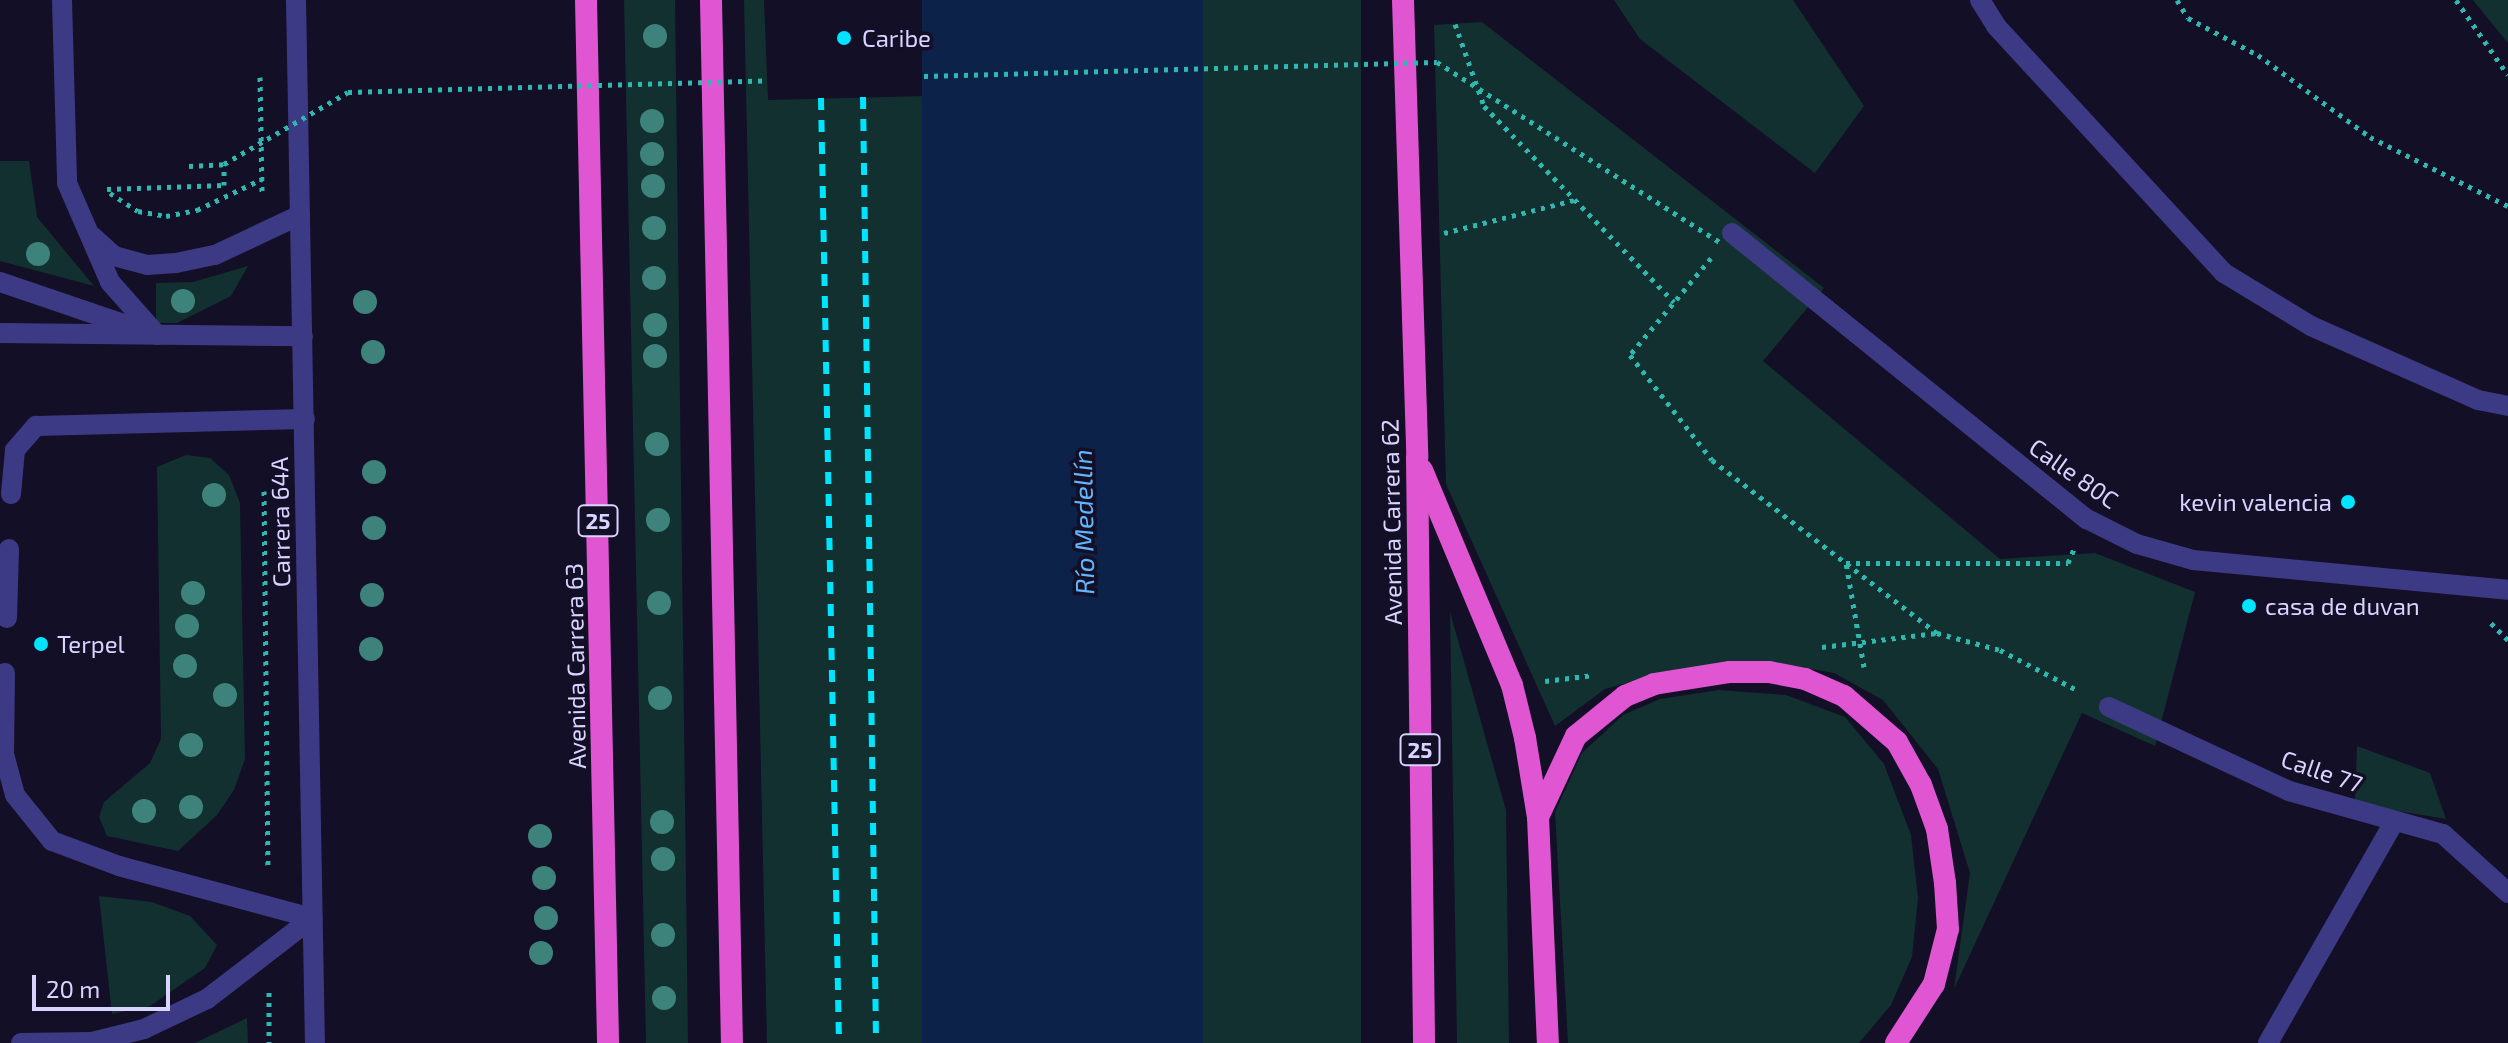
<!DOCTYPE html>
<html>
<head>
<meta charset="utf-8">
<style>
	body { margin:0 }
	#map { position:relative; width:2508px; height:1043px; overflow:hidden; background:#130f26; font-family:"Exo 2",sans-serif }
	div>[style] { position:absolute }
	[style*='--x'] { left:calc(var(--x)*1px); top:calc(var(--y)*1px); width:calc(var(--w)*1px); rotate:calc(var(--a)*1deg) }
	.green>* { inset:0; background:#12302f; transform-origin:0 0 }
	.water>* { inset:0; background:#0c2248; transform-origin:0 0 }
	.path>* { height:5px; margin-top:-2.5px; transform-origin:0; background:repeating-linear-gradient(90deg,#2fb8b0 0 4px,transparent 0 10px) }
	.service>* { height:20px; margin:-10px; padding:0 10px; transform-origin:10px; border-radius:10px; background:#3d3a85 }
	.pedestrian>* { height:20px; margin:-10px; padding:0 10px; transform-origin:10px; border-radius:10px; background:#3d3a85 }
	.minor>* { height:20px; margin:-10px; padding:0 10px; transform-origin:10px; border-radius:10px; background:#3d3a85 }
	.tertiary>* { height:20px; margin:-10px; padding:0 10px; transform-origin:10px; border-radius:10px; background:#3d3a85 }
	.trunk>* { height:22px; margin:-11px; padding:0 11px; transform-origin:11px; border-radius:11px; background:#e055d1 }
	.rail>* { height:6px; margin-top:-3px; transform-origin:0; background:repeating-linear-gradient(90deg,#00e5ff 0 12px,transparent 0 22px) }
	.path-bridge>* { height:5px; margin-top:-2.5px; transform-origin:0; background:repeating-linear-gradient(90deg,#2fb8b0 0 4px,transparent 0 10px) }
	.trees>* { width:24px; height:24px; margin:-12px; border-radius:50%; background:#3d827b }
	.dots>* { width:22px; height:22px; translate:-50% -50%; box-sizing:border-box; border:4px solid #130f26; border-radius:50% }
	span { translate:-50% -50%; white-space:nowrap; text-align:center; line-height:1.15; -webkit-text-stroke:7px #130f26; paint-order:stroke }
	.shield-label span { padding:2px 6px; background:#130f26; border:2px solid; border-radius:6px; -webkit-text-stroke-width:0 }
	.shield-label { font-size:22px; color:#d9d4ff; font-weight:700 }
	.poi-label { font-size:24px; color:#d9d4ff }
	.left { translate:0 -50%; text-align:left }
	.right { translate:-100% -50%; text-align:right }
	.street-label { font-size:24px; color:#d9d4ff }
	.water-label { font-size:26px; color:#62b6ff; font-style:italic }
	.scale { position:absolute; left:32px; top:975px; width:138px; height:36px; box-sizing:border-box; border:4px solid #d9d4ff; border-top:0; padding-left:10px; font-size:24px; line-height:28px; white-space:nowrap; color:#d9d4ff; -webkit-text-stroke:6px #130f26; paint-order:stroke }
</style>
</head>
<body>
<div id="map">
	<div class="green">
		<i style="clip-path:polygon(624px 0,675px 0,688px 1043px,646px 1043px)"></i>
		<i style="clip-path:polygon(744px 0,764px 0,768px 100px,925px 96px,942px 1043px,767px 1043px)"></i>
		<i style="left:1203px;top:0;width:158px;height:1043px"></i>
		<i style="clip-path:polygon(1614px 0,1793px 0,1864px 106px,1815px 173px,1640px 39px)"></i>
		<i style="clip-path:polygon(2473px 0,2508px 0,2508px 43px,2476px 4px)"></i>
		<i style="clip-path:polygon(1482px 22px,1824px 288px,1763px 361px,2000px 559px,2095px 553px,2195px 592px,2155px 746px,2082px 713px,1954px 989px,1970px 873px,1938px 769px,1883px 700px,1834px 673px,1766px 661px,1679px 669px,1605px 689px,1555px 726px,1446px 484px,1434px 25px)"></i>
		<i style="clip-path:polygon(0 161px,29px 161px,37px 217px,94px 286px,0 261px)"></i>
		<i style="clip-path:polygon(248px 266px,231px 296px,177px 323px,156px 323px,156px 283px,193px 282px)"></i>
		<i style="clip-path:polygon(186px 455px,210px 458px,229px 475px,240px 503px,245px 759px,234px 790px,217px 815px,178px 851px,107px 836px,99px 817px,104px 802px,150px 763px,161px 739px,157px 467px)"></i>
		<i style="clip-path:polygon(1450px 612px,1506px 810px,1509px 1043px,1457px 1043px)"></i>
		<i style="clip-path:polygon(1719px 690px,1786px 695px,1845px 717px,1884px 764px,1911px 835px,1918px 898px,1912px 957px,1891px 1005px,1859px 1043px,1568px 1043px,1555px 812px,1582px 753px,1623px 715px,1660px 699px)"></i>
		<i style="clip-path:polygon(2357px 746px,2430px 773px,2446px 819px,2355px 804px)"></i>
		<i style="clip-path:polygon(99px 896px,152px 902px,190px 916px,217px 945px,205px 968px,150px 1006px,112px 1014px)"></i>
		<i style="clip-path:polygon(247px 1018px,248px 1043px,195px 1043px)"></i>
	</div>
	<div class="water">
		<i style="left:922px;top:0;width:281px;height:1043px"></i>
	</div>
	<div class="path">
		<i style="--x:2177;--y:0;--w:21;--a:59"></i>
		<i style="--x:2188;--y:18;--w:79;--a:27.9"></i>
		<i style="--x:2258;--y:55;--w:139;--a:36.2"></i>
		<i style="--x:2370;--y:137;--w:154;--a:26.6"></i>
		<i style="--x:2456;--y:0;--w:91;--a:55.3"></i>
		<i style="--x:1455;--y:24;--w:87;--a:70.5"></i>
		<i style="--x:1484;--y:106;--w:273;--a:45.9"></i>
		<i style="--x:260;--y:77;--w:118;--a:89"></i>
		<i style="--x:107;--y:189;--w:117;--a:-2"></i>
		<i style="--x:224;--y:185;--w:21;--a:-90"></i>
		<i style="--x:110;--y:193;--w:33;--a:33"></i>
		<i style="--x:138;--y:211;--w:28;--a:10"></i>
		<i style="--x:166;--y:216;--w:32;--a:-11"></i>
		<i style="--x:197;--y:210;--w:72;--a:-25.5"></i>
		<i style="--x:1444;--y:233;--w:134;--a:-14.2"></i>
		<i style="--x:1711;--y:258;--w:126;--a:129.9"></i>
		<i style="--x:1630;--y:355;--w:133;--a:52"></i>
		<i style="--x:1712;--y:460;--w:284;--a:37.6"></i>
		<i style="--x:1937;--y:633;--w:65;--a:15.1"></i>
		<i style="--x:2000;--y:650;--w:89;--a:27.4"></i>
		<i style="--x:264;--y:491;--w:379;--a:89.4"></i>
		<i style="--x:2491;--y:623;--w:24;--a:45"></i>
		<i style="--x:1822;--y:647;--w:115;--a:-7"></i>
		<i style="--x:1864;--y:667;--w:106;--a:-99.8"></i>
		<i style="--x:1846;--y:563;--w:222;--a:0"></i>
		<i style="--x:2068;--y:563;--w:15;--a:-67"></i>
		<i style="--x:1545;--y:681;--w:49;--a:-7"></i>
		<i style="--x:269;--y:992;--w:51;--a:90"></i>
	</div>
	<div class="service">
		<i style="--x:62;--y:0;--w:183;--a:88.4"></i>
		<i style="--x:67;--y:183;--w:108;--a:66.5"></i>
		<i style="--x:110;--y:282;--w:71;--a:48.4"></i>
		<i style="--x:1980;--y:0;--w:31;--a:58"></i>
		<i style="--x:1996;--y:26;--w:336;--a:47.3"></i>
		<i style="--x:2224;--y:273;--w:102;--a:31.3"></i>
		<i style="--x:2311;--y:326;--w:183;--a:23.9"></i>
		<i style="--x:2478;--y:400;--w:31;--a:11"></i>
		<i style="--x:92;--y:236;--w:30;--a:42"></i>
		<i style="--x:114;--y:256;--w:34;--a:15"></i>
		<i style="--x:147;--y:265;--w:29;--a:-4"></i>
		<i style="--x:176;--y:263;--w:40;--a:-12"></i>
		<i style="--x:215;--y:255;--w:94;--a:-25.2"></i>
		<i style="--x:0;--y:282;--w:146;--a:18.8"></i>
		<i style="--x:0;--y:333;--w:303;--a:0.6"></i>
		<i style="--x:11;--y:494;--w:44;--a:-84.8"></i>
		<i style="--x:15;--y:450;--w:32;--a:-49"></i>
		<i style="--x:36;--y:426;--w:269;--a:-1.5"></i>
		<i style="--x:7;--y:618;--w:69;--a:-88.3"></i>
		<i style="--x:5;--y:673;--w:81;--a:90.7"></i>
		<i style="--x:4;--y:754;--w:42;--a:75"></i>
		<i style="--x:15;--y:795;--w:59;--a:51.2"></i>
		<i style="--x:52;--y:841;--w:72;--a:20.5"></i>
		<i style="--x:119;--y:866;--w:200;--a:15.1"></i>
		<i style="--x:21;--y:1043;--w:71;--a:-0.8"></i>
		<i style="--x:92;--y:1042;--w:54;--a:-14"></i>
		<i style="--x:144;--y:1029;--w:70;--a:-25.5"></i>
		<i style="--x:207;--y:999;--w:133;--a:-37.6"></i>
	</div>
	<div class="pedestrian">
		<i style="--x:1732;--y:233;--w:456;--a:38.9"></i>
	</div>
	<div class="minor">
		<i style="--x:2087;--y:519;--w:56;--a:26.6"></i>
		<i style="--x:2137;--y:544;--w:58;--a:15.9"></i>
		<i style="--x:2193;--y:560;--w:316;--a:5.4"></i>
		<i style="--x:2109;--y:707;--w:199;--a:25"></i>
		<i style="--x:2289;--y:791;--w:160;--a:15.6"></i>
		<i style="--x:2443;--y:834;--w:88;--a:42.2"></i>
		<i style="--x:2268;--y:1043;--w:254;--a:-60.3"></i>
	</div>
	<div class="tertiary">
		<i style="--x:296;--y:0;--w:1043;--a:88.96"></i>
	</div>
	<div class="trunk">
		<i style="--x:586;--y:0;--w:1043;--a:88.79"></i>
		<i style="--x:711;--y:0;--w:1043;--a:88.85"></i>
		<i style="--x:1403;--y:0;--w:458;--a:88.2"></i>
		<i style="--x:1417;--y:458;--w:585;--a:89.31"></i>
		<i style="--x:1422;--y:470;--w:233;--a:67.3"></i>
		<i style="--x:1512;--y:685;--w:55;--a:76.2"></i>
		<i style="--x:1525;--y:738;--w:80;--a:80.7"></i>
		<i style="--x:1538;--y:817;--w:226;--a:87.5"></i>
		<i style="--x:1538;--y:817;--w:89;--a:-64.9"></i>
		<i style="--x:1576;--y:736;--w:63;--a:-39.2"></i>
		<i style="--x:1625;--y:696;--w:31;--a:-22"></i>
		<i style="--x:1654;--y:684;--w:77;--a:-9"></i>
		<i style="--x:1730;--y:672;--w:39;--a:0"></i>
		<i style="--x:1769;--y:672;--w:37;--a:11"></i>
		<i style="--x:1805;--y:679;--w:43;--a:23.6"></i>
		<i style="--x:1844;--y:696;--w:70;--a:41"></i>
		<i style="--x:1897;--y:742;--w:49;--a:60.8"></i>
		<i style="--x:1921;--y:785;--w:47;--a:70"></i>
		<i style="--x:1937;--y:829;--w:55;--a:81.6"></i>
		<i style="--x:1945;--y:883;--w:46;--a:86.3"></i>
		<i style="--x:1948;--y:929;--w:57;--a:104.3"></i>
		<i style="--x:1934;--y:984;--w:70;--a:122.8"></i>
	</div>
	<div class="rail">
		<i style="--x:863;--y:97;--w:946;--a:89.21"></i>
		<i style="--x:821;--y:98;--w:945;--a:88.91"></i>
	</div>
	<div class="path-bridge">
		<i style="--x:924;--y:76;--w:513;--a:-1.56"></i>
		<i style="--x:1437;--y:62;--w:339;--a:32.5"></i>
		<i style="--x:189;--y:166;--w:35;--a:-3"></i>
		<i style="--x:224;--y:164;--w:143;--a:-30.1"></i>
		<i style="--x:348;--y:92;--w:418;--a:-1.6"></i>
	</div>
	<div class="trees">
		<i style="left:655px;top:36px"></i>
		<i style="left:652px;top:121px"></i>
		<i style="left:652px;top:154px"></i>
		<i style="left:653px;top:186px"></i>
		<i style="left:654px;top:228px"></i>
		<i style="left:38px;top:254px"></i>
		<i style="left:654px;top:278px"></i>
		<i style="left:183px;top:301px"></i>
		<i style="left:365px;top:302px"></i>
		<i style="left:655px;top:325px"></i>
		<i style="left:373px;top:352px"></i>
		<i style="left:655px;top:356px"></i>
		<i style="left:657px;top:444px"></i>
		<i style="left:374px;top:472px"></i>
		<i style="left:214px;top:495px"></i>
		<i style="left:658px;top:520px"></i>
		<i style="left:374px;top:528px"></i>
		<i style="left:193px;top:593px"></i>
		<i style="left:372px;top:595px"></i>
		<i style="left:659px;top:603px"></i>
		<i style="left:187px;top:626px"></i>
		<i style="left:371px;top:649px"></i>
		<i style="left:185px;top:666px"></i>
		<i style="left:225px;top:695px"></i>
		<i style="left:660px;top:698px"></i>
		<i style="left:191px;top:745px"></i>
		<i style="left:191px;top:807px"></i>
		<i style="left:144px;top:811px"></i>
		<i style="left:662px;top:822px"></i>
		<i style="left:540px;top:836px"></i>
		<i style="left:663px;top:859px"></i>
		<i style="left:544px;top:878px"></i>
		<i style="left:546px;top:918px"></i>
		<i style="left:663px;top:935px"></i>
		<i style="left:541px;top:953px"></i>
		<i style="left:664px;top:998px"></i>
	</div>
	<div class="dots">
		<i style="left:844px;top:38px;background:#00e5ff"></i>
		<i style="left:2348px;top:502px;background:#00e5ff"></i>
		<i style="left:2249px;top:606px;background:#00e5ff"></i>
		<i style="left:41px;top:644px;background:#00e5ff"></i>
	</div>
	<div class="shield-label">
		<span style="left:598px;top:521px">25</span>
		<span style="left:1420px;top:750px">25</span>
	</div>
	<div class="poi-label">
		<span class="left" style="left:862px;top:38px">Caribe</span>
		<span class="right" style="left:2332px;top:502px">kevin valencia</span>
		<span class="left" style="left:2265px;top:606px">casa de duvan</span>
		<span class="left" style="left:57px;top:644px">Terpel</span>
	</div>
	<div class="street-label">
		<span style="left:2074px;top:473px;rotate:35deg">Calle 80C</span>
		<span style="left:280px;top:522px;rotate:-91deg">Carrera 64A</span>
		<span style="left:1391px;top:522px;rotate:-91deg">Avenida Carrera 62</span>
		<span style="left:575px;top:666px;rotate:-91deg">Avenida Carrera 63</span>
		<span style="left:2322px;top:771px;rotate:19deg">Calle 77</span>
	</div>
	<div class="water-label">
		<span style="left:1083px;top:522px;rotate:-91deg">Río Medellín</span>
	</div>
	<div class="scale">20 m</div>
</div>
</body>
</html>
